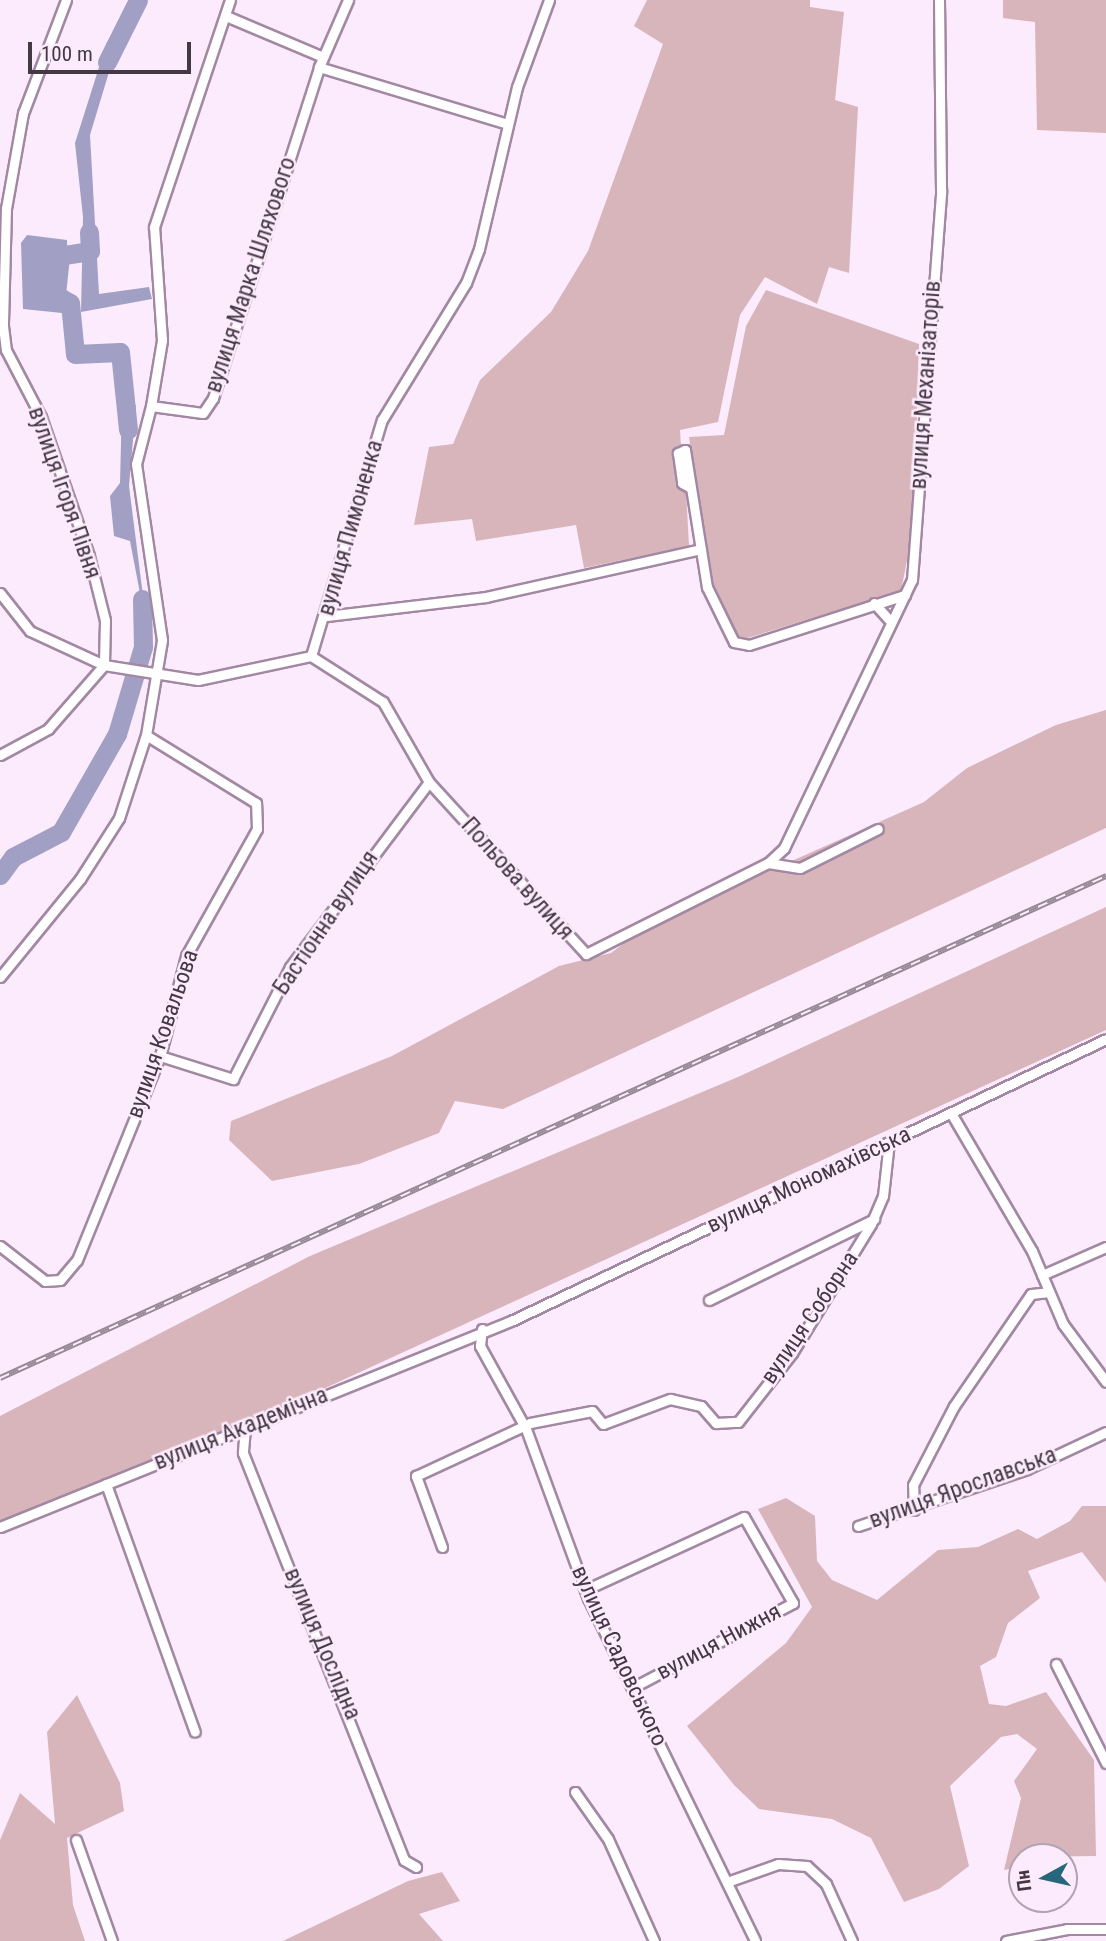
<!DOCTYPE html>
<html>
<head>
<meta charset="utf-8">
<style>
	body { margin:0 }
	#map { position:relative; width:1106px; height:1941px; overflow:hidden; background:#fcebfc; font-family:"Roboto Condensed",sans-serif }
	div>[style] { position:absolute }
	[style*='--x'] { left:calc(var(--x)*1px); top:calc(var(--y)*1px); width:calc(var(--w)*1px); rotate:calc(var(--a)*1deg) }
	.green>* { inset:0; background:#d8b5bb }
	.water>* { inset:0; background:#a1a0c4 }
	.river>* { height:19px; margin:-9.5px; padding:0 9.5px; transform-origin:9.5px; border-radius:9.5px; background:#a1a0c4 }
	.roads { filter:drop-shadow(2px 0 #a288a2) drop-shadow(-2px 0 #a288a2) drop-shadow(0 2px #a288a2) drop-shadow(0 -2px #a288a2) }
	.street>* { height:9px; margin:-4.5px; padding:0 4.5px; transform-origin:4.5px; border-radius:4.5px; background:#fff }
	.rail>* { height:6px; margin-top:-3px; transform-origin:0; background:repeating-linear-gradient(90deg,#fcebfc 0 10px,#968896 0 20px); box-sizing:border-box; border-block:2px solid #968896 }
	span { translate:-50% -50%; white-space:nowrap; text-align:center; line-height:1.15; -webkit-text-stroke:5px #fcebfc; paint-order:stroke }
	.street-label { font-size:23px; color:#443844 }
	.north { position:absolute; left:1008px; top:1843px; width:70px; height:70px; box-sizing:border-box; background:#fcebfc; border:2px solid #b2a3b2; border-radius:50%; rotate:262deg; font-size:19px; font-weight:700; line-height:28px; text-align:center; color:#443844 }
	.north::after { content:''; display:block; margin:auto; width:24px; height:32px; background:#27667b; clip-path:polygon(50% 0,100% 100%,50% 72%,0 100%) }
	.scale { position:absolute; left:28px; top:42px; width:163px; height:32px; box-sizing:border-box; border:4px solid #443844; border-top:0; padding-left:9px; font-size:21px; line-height:24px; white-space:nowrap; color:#443844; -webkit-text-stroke:5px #fcebfc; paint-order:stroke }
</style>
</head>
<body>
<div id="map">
	<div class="green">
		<i style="clip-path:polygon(647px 0,810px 0,810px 7px,844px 12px,835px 100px,858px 107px,849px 273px,829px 267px,817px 304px,765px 277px,740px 315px,718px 422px,680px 430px,681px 447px,673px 451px,676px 485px,686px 490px,689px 546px,584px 568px,576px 525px,476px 541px,472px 519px,414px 525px,429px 447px,453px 444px,480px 380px,551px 312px,588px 251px,663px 44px,634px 26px)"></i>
		<i style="clip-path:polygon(1003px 0,1106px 0,1106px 133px,1037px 130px,1035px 22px,1003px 18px)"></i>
		<i style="clip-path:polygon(766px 290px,919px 344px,914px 525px,901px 591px,744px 639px,736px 636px,712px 591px,689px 437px,724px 435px,746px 326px)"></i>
		<i style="clip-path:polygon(1106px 710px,1106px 828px,503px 1109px,455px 1101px,439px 1133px,359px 1164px,272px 1181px,229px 1140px,231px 1121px,392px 1056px,559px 966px,611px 953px,648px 925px,924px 802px,967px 768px,1056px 725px)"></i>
		<i style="clip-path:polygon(1106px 907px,1106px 1030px,175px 1457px,0 1521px,0 1416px,310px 1256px,738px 1077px)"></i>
		<i style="clip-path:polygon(786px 1498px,815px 1516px,817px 1561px,832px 1580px,877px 1600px,938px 1550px,978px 1547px,1018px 1529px,1037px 1539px,1070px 1521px,1082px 1506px,1106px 1506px,1106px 1583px,1082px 1552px,1028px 1571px,1040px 1598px,1008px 1623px,996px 1657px,980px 1666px,989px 1704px,1006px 1706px,1046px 1692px,1094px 1760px,1096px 1856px,1022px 1857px,1022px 1867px,1004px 1870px,1021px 1798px,1014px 1781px,1037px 1749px,1017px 1734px,1001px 1737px,950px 1786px,969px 1866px,939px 1889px,904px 1902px,871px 1838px,832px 1819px,759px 1809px,734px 1785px,687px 1726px,786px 1643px,812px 1607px,758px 1509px)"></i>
		<i style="clip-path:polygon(77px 1695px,120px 1783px,124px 1811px,67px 1838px,73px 1905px,85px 1941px,0 1941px,0 1840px,20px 1793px,55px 1824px,47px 1732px)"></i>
		<i style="clip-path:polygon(442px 1872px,460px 1901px,419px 1914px,443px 1941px,283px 1941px,408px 1881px)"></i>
	</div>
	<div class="water">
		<i style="clip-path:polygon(119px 39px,90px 135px,99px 294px,149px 287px,152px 299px,81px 312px,83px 217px,75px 143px,107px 42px)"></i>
		<i style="clip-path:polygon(27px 235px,67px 240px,68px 274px,62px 282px,67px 308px,62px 313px,23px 309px,21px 243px)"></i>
		<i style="clip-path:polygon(122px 403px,136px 405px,129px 486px,148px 635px,130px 541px,114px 536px,110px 496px,120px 483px)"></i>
	</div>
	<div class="river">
		<i style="--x:107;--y:62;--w:69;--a:-63.4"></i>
		<i style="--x:89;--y:232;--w:19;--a:87"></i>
		<i style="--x:90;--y:251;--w:30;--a:171"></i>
		<i style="--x:60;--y:256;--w:39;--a:96"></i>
		<i style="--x:56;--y:295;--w:16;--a:30"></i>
		<i style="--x:70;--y:303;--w:51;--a:84.4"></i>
		<i style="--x:75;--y:354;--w:45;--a:-2.5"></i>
		<i style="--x:120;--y:352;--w:78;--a:84.1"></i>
		<i style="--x:0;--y:875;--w:22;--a:-54"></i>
		<i style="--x:13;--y:857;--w:54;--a:-27.5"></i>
		<i style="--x:61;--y:832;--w:113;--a:-60.3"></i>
		<i style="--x:117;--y:734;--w:91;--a:-73.4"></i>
		<i style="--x:143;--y:647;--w:48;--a:-91.2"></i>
	</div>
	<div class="roads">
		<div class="street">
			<i style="--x:66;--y:0;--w:121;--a:110.8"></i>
			<i style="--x:23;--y:113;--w:97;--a:100.1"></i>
			<i style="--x:6;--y:208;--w:118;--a:91.5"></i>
			<i style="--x:3;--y:326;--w:24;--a:83"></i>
			<i style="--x:6;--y:350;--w:76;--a:62.4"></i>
			<i style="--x:41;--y:417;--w:147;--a:70.9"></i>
			<i style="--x:89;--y:556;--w:66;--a:76"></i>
			<i style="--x:105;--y:620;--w:45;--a:91.3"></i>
			<i style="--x:226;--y:16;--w:105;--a:22.9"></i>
			<i style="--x:319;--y:67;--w:197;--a:16.8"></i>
			<i style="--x:151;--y:406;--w:67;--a:-80.5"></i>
			<i style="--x:162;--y:340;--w:113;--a:-94"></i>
			<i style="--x:154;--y:227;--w:239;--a:-71.5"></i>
			<i style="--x:685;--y:450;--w:139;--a:80.9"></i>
			<i style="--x:707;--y:587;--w:61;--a:63.9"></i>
			<i style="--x:734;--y:642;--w:15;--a:11"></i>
			<i style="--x:749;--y:645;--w:164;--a:-17.8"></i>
			<i style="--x:685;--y:450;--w:8;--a:157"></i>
			<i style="--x:678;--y:453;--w:30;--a:82"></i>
			<i style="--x:682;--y:483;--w:10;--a:29"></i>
			<i style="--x:0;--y:593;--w:48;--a:51.7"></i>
			<i style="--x:30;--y:631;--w:81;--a:24.7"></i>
			<i style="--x:104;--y:665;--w:95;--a:9.1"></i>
			<i style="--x:198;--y:680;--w:116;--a:-12"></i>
			<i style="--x:874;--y:603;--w:25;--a:48"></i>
			<i style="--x:327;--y:616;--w:160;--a:-6.8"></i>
			<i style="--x:486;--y:597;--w:220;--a:-12.6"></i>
			<i style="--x:311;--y:656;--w:85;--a:32.6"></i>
			<i style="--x:383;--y:702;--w:92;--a:60.1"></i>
			<i style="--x:429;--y:782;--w:233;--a:47.6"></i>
			<i style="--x:586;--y:954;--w:203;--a:-26.6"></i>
			<i style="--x:768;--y:863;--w:22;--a:-43"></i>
			<i style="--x:784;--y:848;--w:297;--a:-64.5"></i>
			<i style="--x:912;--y:580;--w:391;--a:-85.7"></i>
			<i style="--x:941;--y:190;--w:190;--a:-90.6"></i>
			<i style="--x:311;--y:656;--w:246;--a:-73.3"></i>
			<i style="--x:382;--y:420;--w:161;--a:-58.5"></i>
			<i style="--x:466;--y:283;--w:36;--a:-69"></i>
			<i style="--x:479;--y:249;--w:166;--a:-76.8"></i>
			<i style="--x:517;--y:87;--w:93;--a:-69.8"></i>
			<i style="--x:0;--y:755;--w:55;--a:-28.4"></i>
			<i style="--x:48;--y:729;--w:85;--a:-48.8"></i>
			<i style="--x:768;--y:863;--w:32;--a:9"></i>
			<i style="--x:800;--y:868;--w:87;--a:-26.6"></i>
			<i style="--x:0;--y:977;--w:127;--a:-50.8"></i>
			<i style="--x:80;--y:879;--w:72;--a:-57.4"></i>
			<i style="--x:119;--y:818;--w:87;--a:-72"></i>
			<i style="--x:146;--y:735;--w:96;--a:-80.4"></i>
			<i style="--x:162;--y:640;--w:178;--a:-98.4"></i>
			<i style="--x:136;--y:464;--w:60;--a:-75.5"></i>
			<i style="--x:151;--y:406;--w:52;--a:7.7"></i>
			<i style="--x:203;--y:413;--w:18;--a:-56"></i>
			<i style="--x:213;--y:398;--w:348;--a:-72.2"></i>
			<i style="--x:319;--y:67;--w:73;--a:-66.6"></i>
			<i style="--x:160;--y:1056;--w:77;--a:17.5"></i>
			<i style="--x:233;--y:1079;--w:126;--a:-63"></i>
			<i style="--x:290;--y:967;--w:231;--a:-53.1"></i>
			<i style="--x:951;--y:1113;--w:160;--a:59.6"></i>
			<i style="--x:1032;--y:1251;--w:79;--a:67"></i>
			<i style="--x:1063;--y:1324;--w:72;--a:53.4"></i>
			<i style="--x:0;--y:1246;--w:57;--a:37.9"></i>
			<i style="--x:45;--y:1281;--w:15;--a:-4"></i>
			<i style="--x:60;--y:1280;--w:26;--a:-50"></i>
			<i style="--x:77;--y:1260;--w:220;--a:-67.9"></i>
			<i style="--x:160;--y:1056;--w:103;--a:-75.4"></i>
			<i style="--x:186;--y:956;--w:145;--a:-60.8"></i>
			<i style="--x:257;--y:829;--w:26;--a:-92"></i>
			<i style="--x:256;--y:803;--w:129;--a:-148.3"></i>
			<i style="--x:1042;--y:1275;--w:70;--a:-23.6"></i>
			<i style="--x:709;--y:1300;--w:184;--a:-26.1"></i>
			<i style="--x:482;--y:1329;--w:17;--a:97"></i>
			<i style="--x:480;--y:1346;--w:95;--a:61"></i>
			<i style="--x:526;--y:1429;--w:180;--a:69.9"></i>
			<i style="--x:588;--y:1598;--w:381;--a:64"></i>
			<i style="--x:245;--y:1428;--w:25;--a:95"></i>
			<i style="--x:243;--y:1453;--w:438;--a:68.4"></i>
			<i style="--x:404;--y:1860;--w:14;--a:30"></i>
			<i style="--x:106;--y:1484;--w:263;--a:70.3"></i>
			<i style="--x:914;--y:1510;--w:25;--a:-92"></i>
			<i style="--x:913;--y:1485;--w:89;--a:-62.6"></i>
			<i style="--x:954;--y:1406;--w:136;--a:-55.5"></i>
			<i style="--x:1031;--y:1294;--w:18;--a:-6"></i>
			<i style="--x:858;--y:1526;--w:178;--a:-18.6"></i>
			<i style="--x:1027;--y:1469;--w:87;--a:-25.1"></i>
			<i style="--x:0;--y:1527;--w:553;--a:-21.97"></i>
			<i style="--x:513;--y:1320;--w:656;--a:-25.35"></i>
			<i style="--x:442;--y:1547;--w:76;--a:-110.1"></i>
			<i style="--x:416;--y:1476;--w:126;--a:-24.9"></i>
			<i style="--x:530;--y:1423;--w:63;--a:-11"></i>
			<i style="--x:592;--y:1411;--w:17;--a:50"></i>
			<i style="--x:603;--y:1424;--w:72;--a:-20.5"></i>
			<i style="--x:670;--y:1399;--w:32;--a:13"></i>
			<i style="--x:701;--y:1406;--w:23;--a:49"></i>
			<i style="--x:716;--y:1423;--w:22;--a:-3"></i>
			<i style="--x:738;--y:1422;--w:88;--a:-52"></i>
			<i style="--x:792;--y:1353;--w:151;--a:-58.5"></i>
			<i style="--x:871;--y:1224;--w:30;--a:-67"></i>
			<i style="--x:883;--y:1196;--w:54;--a:-83.7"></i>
			<i style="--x:585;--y:1590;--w:175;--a:-24.7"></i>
			<i style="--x:744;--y:1517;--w:99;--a:60.3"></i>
			<i style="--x:793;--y:1603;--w:182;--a:152.2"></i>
			<i style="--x:1056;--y:1664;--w:111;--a:63.2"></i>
			<i style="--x:575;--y:1792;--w:57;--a:54.9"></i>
			<i style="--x:608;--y:1839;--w:112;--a:65.7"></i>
			<i style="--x:76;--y:1840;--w:107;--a:70.4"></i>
			<i style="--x:727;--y:1882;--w:54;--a:-19.4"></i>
			<i style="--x:778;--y:1864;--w:29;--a:4"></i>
			<i style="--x:807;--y:1866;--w:26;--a:43"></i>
			<i style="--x:826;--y:1884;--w:63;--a:65.5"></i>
			<i style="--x:1006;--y:1941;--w:62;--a:-11.1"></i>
			<i style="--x:1067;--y:1929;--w:39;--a:0"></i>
		</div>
	</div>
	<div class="rail">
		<i style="--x:0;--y:1378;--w:1215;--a:-24.41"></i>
	</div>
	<div class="street-label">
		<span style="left:251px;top:275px;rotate:-72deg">вулиця Марка Шляхового</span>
		<span style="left:926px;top:385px;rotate:-86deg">вулиця Механізаторів</span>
		<span style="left:64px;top:493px;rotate:71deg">вулиця Ігоря Півня</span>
		<span style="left:351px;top:528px;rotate:-74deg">вулиця Пимоненка</span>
		<span style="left:517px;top:879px;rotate:48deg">Польова вулиця</span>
		<span style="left:326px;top:923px;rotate:-56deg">Бастіонна вулиця</span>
		<span style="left:163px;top:1034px;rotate:-71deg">вулиця Ковальова</span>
		<span style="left:809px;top:1180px;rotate:-25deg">вулиця Мономахівська</span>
		<span style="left:810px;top:1318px;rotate:-56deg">вулиця Соборна</span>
		<span style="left:241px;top:1429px;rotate:-22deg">вулиця Академічна</span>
		<span style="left:963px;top:1488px;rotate:-20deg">вулиця Ярославська</span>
		<span style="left:719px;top:1642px;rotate:-28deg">вулиця Нижня</span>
		<span style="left:322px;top:1644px;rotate:67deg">вулиця Дослідна</span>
		<span style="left:619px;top:1656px;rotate:65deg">вулиця Садовського</span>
	</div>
	<div class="north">Пн</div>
	<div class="scale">100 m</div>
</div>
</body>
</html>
